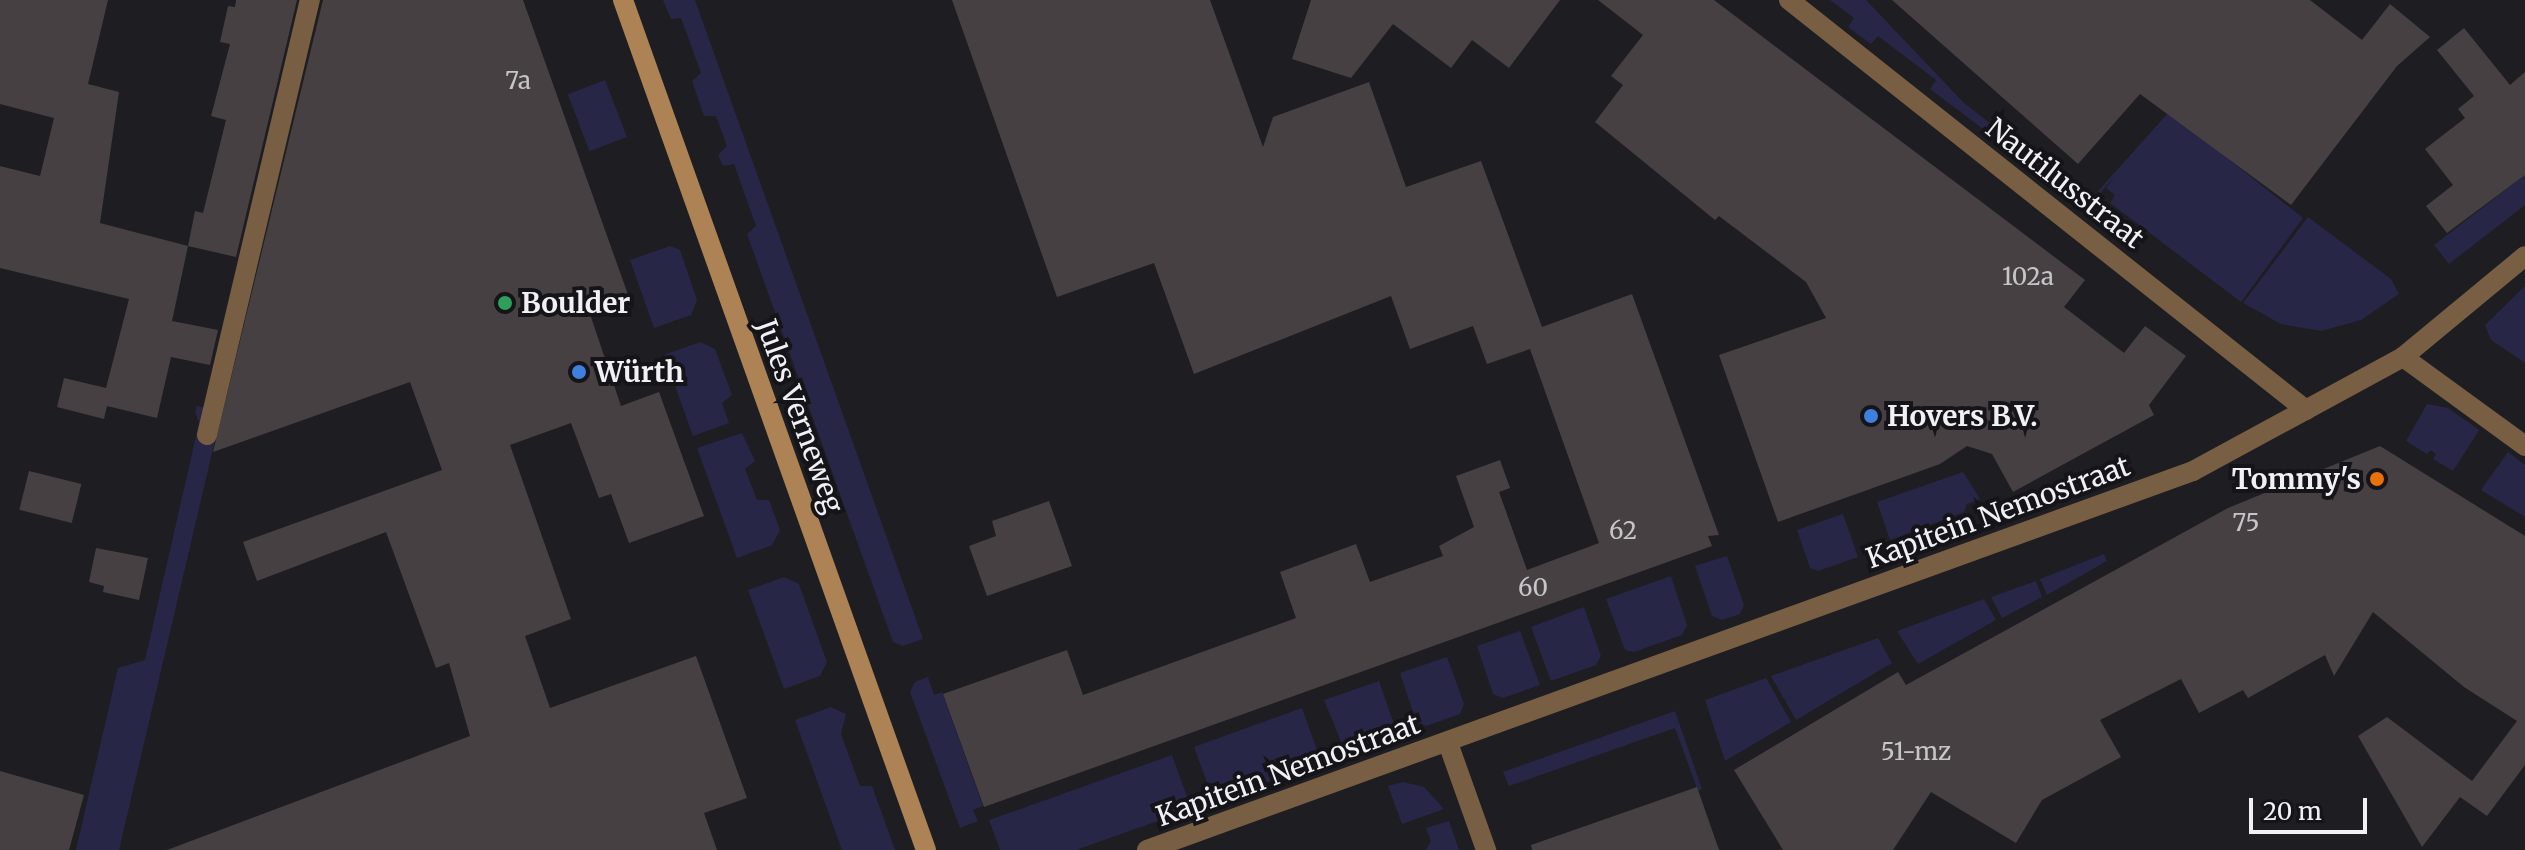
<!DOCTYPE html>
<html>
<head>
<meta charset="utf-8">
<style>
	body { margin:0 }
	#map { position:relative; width:2525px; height:850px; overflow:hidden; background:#1d1d22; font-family:Merriweather,serif }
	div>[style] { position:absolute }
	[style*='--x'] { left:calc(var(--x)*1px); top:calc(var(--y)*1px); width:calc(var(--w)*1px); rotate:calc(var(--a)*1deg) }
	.green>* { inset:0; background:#282647; transform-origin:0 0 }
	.building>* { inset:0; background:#474043; transform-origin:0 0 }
	.lane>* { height:20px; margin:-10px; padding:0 10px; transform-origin:10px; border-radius:10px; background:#785e42 }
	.street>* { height:20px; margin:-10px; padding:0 10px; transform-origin:10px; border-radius:10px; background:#785e42 }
	.secondary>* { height:20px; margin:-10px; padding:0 10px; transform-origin:10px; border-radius:10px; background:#ad8254 }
	.dots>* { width:22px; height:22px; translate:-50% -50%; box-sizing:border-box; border:4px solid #141419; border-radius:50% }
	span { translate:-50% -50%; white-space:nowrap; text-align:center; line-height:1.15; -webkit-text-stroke:8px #141419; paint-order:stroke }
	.number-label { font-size:24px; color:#c6c5c8 }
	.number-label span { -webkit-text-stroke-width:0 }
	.street-label { font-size:28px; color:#f1f1f5 }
	.poi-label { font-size:28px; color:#f1f1f5; font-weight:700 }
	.left { translate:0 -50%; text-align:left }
	.right { translate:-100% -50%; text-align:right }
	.scale { position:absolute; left:2249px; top:798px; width:118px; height:36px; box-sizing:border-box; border:4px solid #f1f1f5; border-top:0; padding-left:10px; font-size:24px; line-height:28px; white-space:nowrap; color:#f1f1f5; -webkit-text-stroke:6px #141419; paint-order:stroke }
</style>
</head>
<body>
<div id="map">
	<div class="green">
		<i style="clip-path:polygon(318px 0,119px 850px,76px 850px,118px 668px,145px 660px,199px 423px,195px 412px,197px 406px,220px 411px)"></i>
		<i style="clip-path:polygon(663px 0,695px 0,923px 639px,903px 646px,893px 642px,747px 234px,756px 226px,734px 164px,723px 166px,718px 155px,727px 146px,716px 116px,704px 116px,692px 81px,701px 73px,681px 18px,671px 19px)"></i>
		<i style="clip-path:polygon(1830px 0,1866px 0,1964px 103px,2090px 200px,2169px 112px,2303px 218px,2241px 302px,2110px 203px,2115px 195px,2106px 188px,2117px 174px,2095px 199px,2136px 230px,2129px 239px,1930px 89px,1936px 80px,1878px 36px,1871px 44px,1848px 27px,1854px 18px)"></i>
		<i style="left:605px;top:80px;width:61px;height:40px;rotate:69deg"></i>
		<i style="clip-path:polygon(2525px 175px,2525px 205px,2449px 264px,2434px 245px)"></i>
		<i style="clip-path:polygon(2308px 217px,2391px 279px,2399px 294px,2361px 320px,2321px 331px,2281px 324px,2243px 303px)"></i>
		<i style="clip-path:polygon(670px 246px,680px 250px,697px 300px,691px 315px,654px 328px,630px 260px)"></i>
		<i style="clip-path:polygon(2525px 286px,2525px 363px,2491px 340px,2485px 325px)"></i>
		<i style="clip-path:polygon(700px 342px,715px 349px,732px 395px,722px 403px,729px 423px,693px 436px,664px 355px)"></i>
		<i style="clip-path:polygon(2427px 404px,2448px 408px,2479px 430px,2453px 471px,2433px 459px,2436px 454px,2431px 450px,2427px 454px,2406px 441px)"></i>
		<i style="clip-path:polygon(742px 433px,755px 461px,745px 469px,757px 500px,769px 500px,780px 530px,772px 545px,737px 558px,697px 448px)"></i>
		<i style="clip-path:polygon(2508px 452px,2525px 465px,2525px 517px,2481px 490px)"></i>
		<i style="clip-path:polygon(1963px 472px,1980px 499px,1967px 504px,1964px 512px,1890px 540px,1877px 502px)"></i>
		<i style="clip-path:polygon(1843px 514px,1858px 557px,1818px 571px,1810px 568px,1797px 530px)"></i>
		<i style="clip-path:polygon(2104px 554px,2107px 561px,2047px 595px,2040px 579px)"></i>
		<i style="clip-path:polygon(1727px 556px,1744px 605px,1740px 614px,1722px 620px,1712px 616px,1695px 566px)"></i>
		<i style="clip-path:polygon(1671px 576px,1687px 625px,1682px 635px,1634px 652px,1625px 650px,1606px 599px)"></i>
		<i style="clip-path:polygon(784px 577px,799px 584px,827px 662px,820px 676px,784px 689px,748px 590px)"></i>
		<i style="clip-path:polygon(2036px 581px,2042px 597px,2002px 618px,1991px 597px)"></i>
		<i style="clip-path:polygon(1984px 599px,1996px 620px,1918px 664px,1897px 631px)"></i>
		<i style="clip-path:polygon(1584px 607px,1601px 656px,1596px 665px,1551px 681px,1531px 627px)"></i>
		<i style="clip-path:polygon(1520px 631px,1540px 685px,1503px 698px,1493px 694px,1477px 646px)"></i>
		<i style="clip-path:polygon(1878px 638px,1892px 663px,1796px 720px,1771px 676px)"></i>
		<i style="clip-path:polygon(1447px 657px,1464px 704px,1460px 714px,1426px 726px,1416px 721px,1400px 673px)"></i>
		<i style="clip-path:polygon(928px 677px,934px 695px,942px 692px,983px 806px,973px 810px,978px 821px,960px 828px,910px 692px,915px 682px)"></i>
		<i style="clip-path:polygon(1766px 678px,1791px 722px,1725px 761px,1705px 700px)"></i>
		<i style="clip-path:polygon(1379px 681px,1395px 727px,1392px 738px,1353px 751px,1344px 749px,1324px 700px)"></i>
		<i style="clip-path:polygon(831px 707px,846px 714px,841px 734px,860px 786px,872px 786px,895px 850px,842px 850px,795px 720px)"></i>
		<i style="clip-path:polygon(1302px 708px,1318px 753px,1315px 765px,1220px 799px,1212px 796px,1194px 747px)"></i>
		<i style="clip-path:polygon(1675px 711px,1702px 789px,1698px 791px,1675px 728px,1509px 786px,1503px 772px)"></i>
		<i style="clip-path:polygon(1172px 755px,1188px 799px,1183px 812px,1076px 850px,1000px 850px,989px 820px)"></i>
		<i style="clip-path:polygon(1403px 782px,1424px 787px,1444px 809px,1402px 824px,1388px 786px)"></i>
		<i style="clip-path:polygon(1449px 821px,1459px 850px,1426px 850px,1431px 841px,1426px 828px)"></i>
	</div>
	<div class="building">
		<i style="clip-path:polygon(0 0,108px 0,88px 84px,119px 92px,100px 223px,188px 246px,195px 211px,203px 213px,226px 120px,211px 116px,230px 44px,220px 42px,228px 6px,235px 7px,236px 0,297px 0,236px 257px,188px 246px,172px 321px,218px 330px,210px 365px,171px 357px,157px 418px,107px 406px,104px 419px,57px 407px,64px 378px,106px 388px,129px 299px,0 268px,0 166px,40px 176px,54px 118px,0 104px)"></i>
		<i style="clip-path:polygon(323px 0,523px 0,631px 303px,591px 317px,621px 406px,659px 392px,704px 516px,629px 543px,611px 494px,599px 498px,571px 423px,510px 445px,571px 619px,525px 636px,550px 708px,696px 656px,747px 798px,704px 813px,717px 850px,167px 850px,470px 736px,449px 663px,436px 668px,386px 532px,257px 581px,243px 542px,442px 470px,410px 382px,213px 452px)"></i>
		<i style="clip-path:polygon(952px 0,1210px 0,1263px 147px,1273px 117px,1369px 82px,1406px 187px,1481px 161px,1542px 327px,1632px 294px,1719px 535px,1708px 536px,1712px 546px,984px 807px,943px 694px,1067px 650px,1083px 695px,1296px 618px,1280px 572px,1356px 544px,1370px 582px,1443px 556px,1439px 546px,1474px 527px,1456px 476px,1500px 460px,1510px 488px,1499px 492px,1527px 570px,1599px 543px,1530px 349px,1487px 364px,1473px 326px,1410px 349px,1391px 296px,1194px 374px,1154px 263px,1057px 297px)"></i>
		<i style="clip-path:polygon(1311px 0,1560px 0,1509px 68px,1472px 40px,1451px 68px,1393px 24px,1351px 78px,1292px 59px)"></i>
		<i style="clip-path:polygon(1598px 0,1714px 0,1743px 22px,2085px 280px,2064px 307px,2124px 353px,2145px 326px,2186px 356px,2149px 405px,2154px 415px,2013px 492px,1992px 454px,1967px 446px,1940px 464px,1778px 522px,1719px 355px,1826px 318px,1806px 282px,1719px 216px,1715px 220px,1595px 122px,1623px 85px,1611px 76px,1643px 35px)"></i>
		<i style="clip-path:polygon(1892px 0,2310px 0,2362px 40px,2390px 4px,2430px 37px,2397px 66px,2291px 205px,2140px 94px,2078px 164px)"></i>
		<i style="clip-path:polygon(2464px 28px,2510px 85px,2525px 72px,2525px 175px,2447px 233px,2426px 206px,2453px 185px,2425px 149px,2465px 118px,2458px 109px,2474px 96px,2437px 50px)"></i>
		<i style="clip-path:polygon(2380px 446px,2525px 536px,2525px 765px,2487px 816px,2460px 797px,2422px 847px,2358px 736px,2387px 717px,2472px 781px,2517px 721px,2464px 687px,2373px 612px,2334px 676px,2325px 655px,2248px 698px,2243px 690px,2199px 713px,2181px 679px,2100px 720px,2121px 757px,2042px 800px,2016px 843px,1931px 792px,1893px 850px,1783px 850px,1734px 770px,1898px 672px,1906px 685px,2228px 508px)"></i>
		<i style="left:29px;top:471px;width:54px;height:40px;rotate:14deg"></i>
		<i style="clip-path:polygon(1049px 501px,1072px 566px,987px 596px,969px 546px,996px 536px,992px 521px)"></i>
		<i style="clip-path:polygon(96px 548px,148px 558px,139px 600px,103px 592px,104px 586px,89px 582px)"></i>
		<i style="clip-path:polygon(0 771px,84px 795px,69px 850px,0 850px)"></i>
		<i style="clip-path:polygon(1697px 787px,1719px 850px,1532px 850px,1531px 845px)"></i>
	</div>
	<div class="lane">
		<i style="--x:207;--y:435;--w:447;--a:-76.7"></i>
	</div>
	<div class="street">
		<i style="--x:1789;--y:0;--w:660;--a:38.42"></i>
		<i style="--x:2403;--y:357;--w:151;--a:36.1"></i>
		<i style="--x:1448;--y:743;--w:114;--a:70.4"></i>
		<i style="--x:1147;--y:850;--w:1113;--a:-19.92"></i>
		<i style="--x:2193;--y:471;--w:239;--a:-28.5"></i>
		<i style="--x:2403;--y:357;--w:158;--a:-39.6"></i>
	</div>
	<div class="secondary">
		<i style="--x:623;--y:0;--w:902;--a:70.38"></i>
	</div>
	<div class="dots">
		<i style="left:505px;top:303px;background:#2e9e5b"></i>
		<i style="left:579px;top:372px;background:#3f7fe0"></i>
		<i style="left:1871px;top:416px;background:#3f7fe0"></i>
		<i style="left:2377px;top:479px;background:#e8710a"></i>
	</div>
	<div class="number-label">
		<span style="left:518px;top:81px">7a</span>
		<span style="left:2028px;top:277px">102a</span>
		<span style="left:2246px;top:523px">75</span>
		<span style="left:1623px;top:531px">62</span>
		<span style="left:1533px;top:588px">60</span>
		<span style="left:1916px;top:752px">51-mz</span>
	</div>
	<div class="street-label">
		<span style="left:2065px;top:183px;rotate:38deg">Nautilusstraat</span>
		<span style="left:800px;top:416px;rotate:70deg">Jules Verneweg</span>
		<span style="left:1998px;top:512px;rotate:-20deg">Kapitein Nemostraat</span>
		<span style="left:1288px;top:770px;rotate:-20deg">Kapitein Nemostraat</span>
	</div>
	<div class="poi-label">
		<span class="left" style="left:521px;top:303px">Boulder</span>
		<span class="left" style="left:595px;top:372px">Würth</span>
		<span class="left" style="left:1887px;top:416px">Hovers B.V.</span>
		<span class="right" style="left:2361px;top:479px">Tommy's</span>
	</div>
	<div class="scale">20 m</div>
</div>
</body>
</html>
